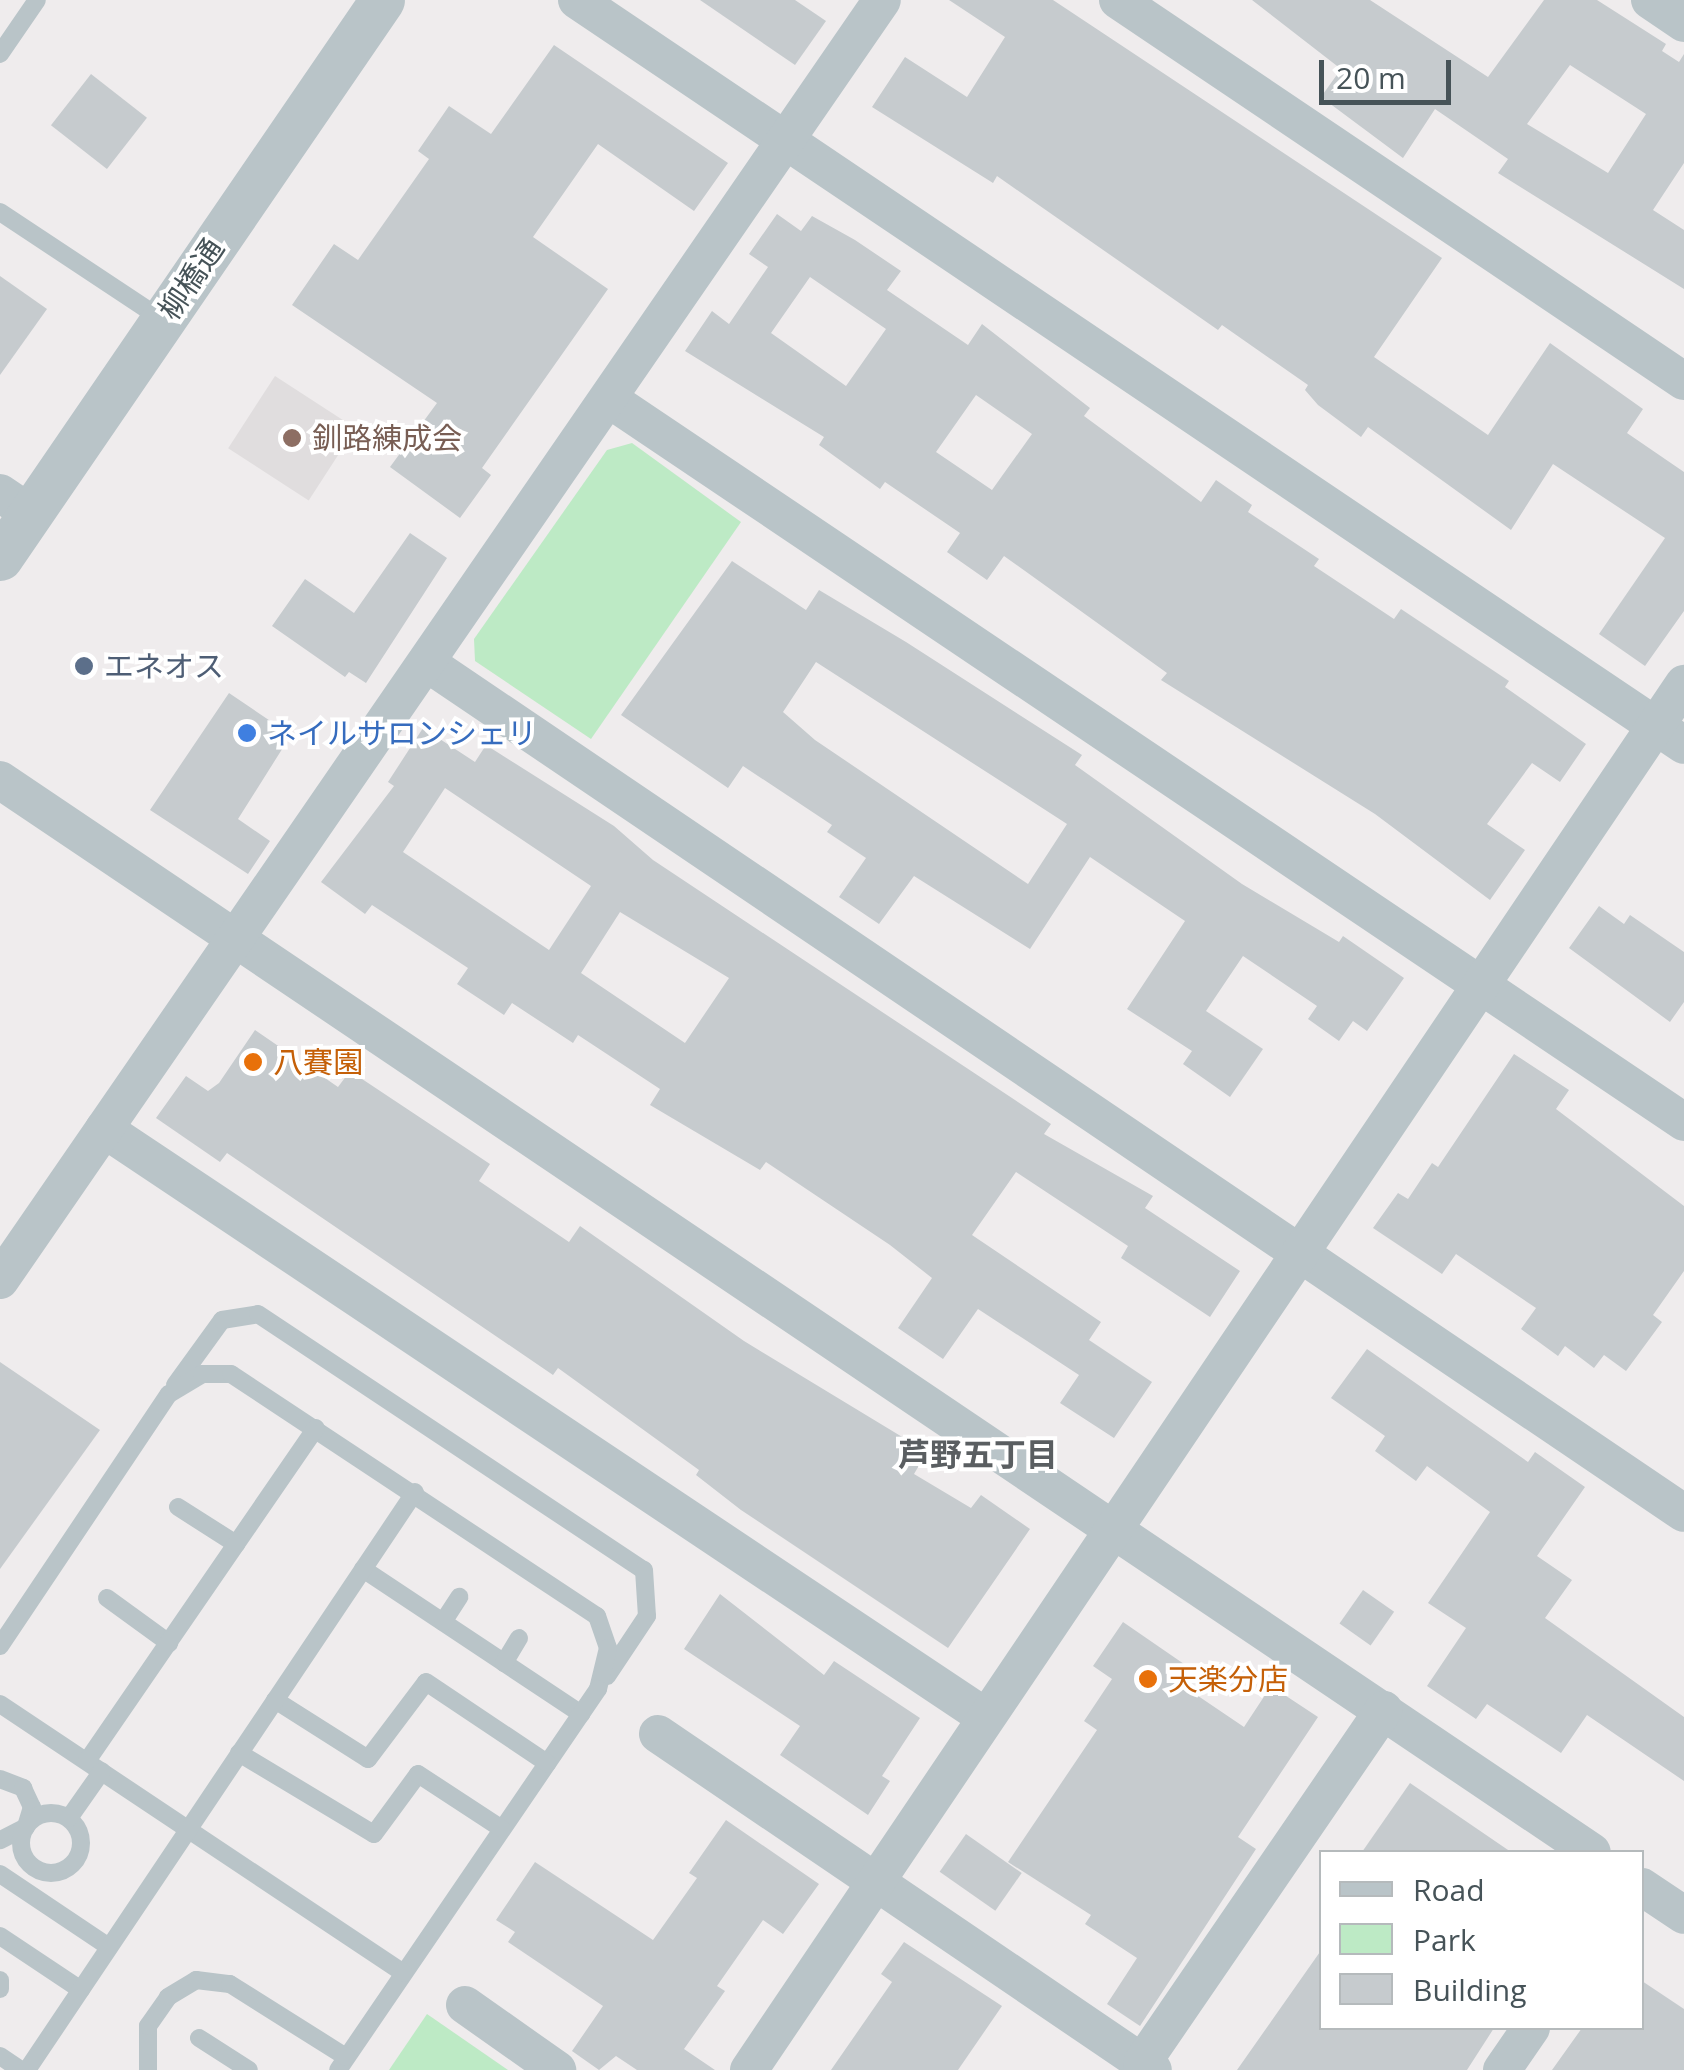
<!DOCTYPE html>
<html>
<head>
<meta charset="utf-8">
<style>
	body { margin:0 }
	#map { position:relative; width:1684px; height:2070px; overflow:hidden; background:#efeced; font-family:"Open Sans","Noto Sans JP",sans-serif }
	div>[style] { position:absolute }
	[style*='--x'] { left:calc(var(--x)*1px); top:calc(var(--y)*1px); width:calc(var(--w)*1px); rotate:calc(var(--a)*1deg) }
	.education>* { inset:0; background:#e0ddde; transform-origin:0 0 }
	.green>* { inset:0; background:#bdeac5 }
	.building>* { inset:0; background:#c6cbce; transform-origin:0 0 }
	.service>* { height:18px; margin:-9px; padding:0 9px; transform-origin:9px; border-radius:9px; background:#b9c4c8 }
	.service>.ring { margin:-9px; padding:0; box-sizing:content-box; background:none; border:18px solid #b9c4c8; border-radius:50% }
	.minor>* { height:38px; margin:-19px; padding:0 19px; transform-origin:19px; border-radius:19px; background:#b9c4c8 }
	.tertiary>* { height:45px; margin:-22.5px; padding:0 22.5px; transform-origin:22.5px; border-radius:22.5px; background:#b9c4c8 }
	.dots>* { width:28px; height:28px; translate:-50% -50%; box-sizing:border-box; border:5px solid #fff; border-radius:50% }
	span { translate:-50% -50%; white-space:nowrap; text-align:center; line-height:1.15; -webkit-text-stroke:8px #fff; paint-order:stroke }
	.street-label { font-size:30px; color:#465358 }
	.education-label { font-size:30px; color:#785e54 }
	.left { translate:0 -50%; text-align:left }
	.service-label { font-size:30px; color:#4e5e75 }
	.shop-label { font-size:30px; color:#366cbe }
	.food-label { font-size:30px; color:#c56008 }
	.neighbourhood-label { font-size:32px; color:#5a5e61; font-weight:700 }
	.legend { position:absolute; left:1319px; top:1850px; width:325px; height:180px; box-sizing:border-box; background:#fff; border:2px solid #b5babc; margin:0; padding:12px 18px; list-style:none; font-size:30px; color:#465358 }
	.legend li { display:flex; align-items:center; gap:20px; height:50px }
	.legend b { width:50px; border:2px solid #b5babc }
	.scale { position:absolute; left:1319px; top:60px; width:132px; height:45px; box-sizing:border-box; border:5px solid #465358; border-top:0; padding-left:12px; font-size:30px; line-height:35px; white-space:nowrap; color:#465358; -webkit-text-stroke:8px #fff; paint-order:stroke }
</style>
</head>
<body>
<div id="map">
	<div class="education">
		<i style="left:275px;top:376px;width:96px;height:86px;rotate:33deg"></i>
	</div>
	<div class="green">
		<i style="clip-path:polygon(632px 443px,741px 522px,591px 739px,475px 661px,474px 639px,607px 450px)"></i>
		<i style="clip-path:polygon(427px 2014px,508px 2070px,389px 2070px)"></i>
	</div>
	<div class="building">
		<i style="clip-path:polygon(700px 0,795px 0,826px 21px,795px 65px)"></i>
		<i style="clip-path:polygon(949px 0,1053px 0,1442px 258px,1374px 357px,1488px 435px,1550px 343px,1643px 409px,1627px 433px,1684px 472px,1684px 611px,1645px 666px,1599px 634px,1665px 538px,1553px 464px,1511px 530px,1368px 427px,1361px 437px,1318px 405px,1305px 390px,1308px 385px,1222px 325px,1218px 330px,997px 176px,993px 183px,872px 107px,905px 57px,967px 97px,1005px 37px)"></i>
		<i style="clip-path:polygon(evenodd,1252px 0,1370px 0,1488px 77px,1544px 0,1597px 0,1666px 44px,1662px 51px,1679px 62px,1684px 54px,1684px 163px,1653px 210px,1684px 230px,1684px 289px,1498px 173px,1508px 159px,1435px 109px,1403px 158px,1321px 97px,1341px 69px,1252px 0,1570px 65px,1646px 114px,1608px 173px,1527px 124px,1570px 65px)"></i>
		<i style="clip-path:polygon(554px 45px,728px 163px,694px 211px,598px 144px,533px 237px,608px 289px,482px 468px,491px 475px,460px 518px,390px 467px,437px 403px,292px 305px,334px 244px,358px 260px,429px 159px,418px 151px,449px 106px,491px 134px)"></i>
		<i style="left:91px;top:74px;width:71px;height:65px;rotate:38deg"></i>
		<i style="clip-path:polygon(evenodd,777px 214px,801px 231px,812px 216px,855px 240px,901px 271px,887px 290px,968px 345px,982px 324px,1090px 408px,1084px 416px,1201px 502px,1216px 480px,1252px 505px,1248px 512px,1319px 559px,1314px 566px,1394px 619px,1401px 609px,1509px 681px,1505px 687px,1586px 744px,1560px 782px,1532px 763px,1487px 824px,1525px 850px,1490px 900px,1375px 814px,1161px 680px,1167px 673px,1004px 556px,987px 580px,947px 552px,960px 533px,885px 482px,880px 489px,819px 445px,824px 437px,685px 351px,712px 311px,729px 324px,768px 267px,749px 254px,777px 214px,810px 277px,886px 329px,846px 386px,771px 333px,810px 277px,777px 214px,976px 395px,1032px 434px,992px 490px,936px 452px,976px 395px)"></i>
		<i style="clip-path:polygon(0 276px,47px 309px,0 375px)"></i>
		<i style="clip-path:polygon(410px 533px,447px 558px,366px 683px,349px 672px,345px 677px,272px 626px,305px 579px,354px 613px)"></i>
		<i style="clip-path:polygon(evenodd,732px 561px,806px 610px,819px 590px,906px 642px,1082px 755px,1075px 765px,1242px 884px,1339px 942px,1343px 936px,1404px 978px,1367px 1031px,1353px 1021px,1339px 1041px,1308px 1019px,1317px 1006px,1243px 956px,1206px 1011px,1263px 1049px,1230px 1097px,1183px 1064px,1192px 1051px,1127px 1009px,1185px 921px,1090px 857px,1030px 949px,914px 876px,879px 924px,839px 897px,866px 858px,827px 832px,832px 825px,743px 766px,728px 788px,621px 715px,732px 561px,816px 662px,1067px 824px,1028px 884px,815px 740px,783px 712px,816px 662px)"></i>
		<i style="clip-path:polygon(229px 693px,291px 735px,238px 819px,270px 841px,248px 874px,150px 810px)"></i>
		<i style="clip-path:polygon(evenodd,423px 728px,475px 762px,486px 745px,614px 826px,653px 860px,1051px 1124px,1044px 1134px,1153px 1196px,1145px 1208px,1240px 1271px,1210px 1317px,1121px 1258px,1128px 1246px,1016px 1172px,972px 1235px,1101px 1322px,1089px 1340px,1152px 1382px,1114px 1438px,1060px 1403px,1079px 1375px,978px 1309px,943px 1359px,898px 1328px,932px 1278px,890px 1245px,766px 1162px,760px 1170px,650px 1105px,660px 1089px,578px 1035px,573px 1043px,512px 1003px,504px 1015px,457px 984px,468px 968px,372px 905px,365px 914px,321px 882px,394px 786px,388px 782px,423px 728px,445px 788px,591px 886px,549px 950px,403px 852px,445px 788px,423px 728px,620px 912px,729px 978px,685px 1043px,581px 973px,620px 912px)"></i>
		<i style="clip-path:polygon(1599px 906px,1624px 924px,1630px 915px,1684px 952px,1684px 1002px,1670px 1022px,1569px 948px)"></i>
		<i style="clip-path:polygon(255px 1030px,338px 1087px,350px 1071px,490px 1164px,479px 1181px,569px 1242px,580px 1226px,744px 1341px,927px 1452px,914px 1474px,971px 1508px,981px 1495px,1030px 1529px,948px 1648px,741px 1510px,696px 1475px,699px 1470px,558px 1368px,553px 1375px,227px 1153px,220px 1162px,156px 1118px,186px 1076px,208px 1091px,219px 1083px)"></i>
		<i style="clip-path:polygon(1514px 1054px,1569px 1090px,1556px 1109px,1684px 1206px,1684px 1271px,1653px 1315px,1662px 1322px,1626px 1371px,1604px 1355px,1594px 1368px,1565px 1346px,1558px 1356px,1521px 1329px,1536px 1308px,1456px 1254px,1442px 1274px,1373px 1228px,1398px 1193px,1408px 1199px,1432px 1163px,1438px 1167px)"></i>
		<i style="clip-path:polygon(1367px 1349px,1528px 1462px,1535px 1452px,1585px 1487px,1537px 1556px,1572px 1580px,1545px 1618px,1684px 1717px,1684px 1781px,1587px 1715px,1561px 1753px,1487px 1704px,1476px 1719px,1427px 1686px,1466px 1628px,1428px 1603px,1490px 1512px,1427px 1466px,1416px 1481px,1375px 1451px,1385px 1436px,1331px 1398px)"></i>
		<i style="clip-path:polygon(0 1362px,100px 1430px,0 1569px)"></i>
		<i style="left:1363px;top:1590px;width:38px;height:41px;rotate:35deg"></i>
		<i style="clip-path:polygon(720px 1594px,824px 1675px,834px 1661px,920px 1718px,882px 1776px,890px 1781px,868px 1815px,780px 1755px,800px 1726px,684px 1649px)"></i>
		<i style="clip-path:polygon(1123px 1622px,1184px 1664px,1173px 1679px,1244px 1727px,1271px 1686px,1318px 1717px,1238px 1837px,1256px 1849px,1140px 2026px,1107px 2004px,1137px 1958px,1085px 1924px,1091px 1915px,1008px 1862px,1097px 1730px,1084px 1721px,1112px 1679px,1093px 1666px)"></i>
		<i style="clip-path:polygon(1410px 1783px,1511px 1852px,1362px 1852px)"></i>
		<i style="clip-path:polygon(726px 1820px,819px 1884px,783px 1934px,763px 1920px,717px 1986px,725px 1991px,684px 2049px,715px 2070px,637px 2070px,616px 2056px,599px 2070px,572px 2051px,603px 2006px,508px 1942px,515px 1932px,496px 1920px,535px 1862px,653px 1940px,697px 1878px,689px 1873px)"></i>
		<i style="left:966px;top:1834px;width:68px;height:46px;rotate:35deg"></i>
		<i style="clip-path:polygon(904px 1942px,1002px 2006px,958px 2070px,831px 2070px,892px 1982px,881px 1974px)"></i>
		<i style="clip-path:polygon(1322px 1949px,1322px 2028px,1494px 2028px,1467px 2070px,1237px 2070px)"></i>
		<i style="clip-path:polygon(1642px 1981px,1684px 2009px,1684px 2070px,1552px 2070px,1582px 2028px,1642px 2028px)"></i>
	</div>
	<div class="service">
		<i style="--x:0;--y:54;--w:65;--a:-55.6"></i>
		<i style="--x:0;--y:212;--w:196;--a:33.5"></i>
		<i style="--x:175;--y:1385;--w:80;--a:-54.1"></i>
		<i style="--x:222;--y:1320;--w:36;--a:-9"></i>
		<i style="--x:258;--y:1314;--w:463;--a:33.6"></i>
		<i style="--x:644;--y:1570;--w:46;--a:86.3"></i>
		<i style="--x:647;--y:1616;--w:72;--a:123.7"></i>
		<i style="--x:178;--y:1507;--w:69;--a:32.5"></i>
		<i style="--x:363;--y:1569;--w:262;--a:33.6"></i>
		<i style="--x:107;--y:1598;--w:77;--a:36"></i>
		<i style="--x:443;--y:1622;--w:30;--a:-57"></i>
		<i style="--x:0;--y:1646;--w:303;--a:-56.2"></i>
		<i style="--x:169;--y:1394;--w:39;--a:-31"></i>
		<i style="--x:202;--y:1374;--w:29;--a:0"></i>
		<i style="--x:231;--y:1374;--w:439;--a:33.5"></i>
		<i style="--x:597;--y:1616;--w:34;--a:71"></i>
		<i style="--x:608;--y:1648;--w:42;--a:103.7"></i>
		<i style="--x:598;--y:1689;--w:461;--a:124.3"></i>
		<i style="--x:504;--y:1663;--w:29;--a:-59"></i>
		<i style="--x:275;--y:1700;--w:110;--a:32.4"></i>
		<i style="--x:368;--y:1759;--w:96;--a:-53"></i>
		<i style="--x:426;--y:1682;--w:146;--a:33.8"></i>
		<i style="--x:0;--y:1704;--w:485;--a:33.7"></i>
		<i style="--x:239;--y:1753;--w:157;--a:31"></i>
		<i style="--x:374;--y:1834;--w:74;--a:-53.7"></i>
		<i style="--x:418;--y:1774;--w:100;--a:33.2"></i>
		<i style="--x:87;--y:1761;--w:404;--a:-55.5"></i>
		<i style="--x:0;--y:1779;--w:25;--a:21"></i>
		<i style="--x:23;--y:1788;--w:21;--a:65"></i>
		<i style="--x:32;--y:1807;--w:21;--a:107"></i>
		<i style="--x:26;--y:1827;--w:29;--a:153"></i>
		<i class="ring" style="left:21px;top:1813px;width:42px;height:42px"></i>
		<i style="--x:69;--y:1818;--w:57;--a:-54.9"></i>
		<i style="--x:0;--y:1874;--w:131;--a:33.8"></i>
		<i style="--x:0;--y:1936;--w:97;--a:33.7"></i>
		<i style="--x:0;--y:1980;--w:9;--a:90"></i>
		<i style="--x:199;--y:2038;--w:59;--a:32.6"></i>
		<i style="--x:0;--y:2056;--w:25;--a:34"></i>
		<i style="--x:27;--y:2070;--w:696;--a:-56.13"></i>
		<i style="--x:148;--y:2070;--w:44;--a:-90"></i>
		<i style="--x:148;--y:2026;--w:35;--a:-55"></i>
		<i style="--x:168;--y:1997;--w:33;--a:-31"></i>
		<i style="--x:196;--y:1980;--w:34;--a:7"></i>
		<i style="--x:230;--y:1984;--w:137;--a:32.2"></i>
	</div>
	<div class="minor">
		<i style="--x:577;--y:0;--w:1334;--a:33.94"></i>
		<i style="--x:1118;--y:0;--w:682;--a:33.95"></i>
		<i style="--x:1650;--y:0;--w:41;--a:34.1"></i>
		<i style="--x:612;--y:401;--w:1292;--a:33.92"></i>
		<i style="--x:0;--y:493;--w:37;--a:34"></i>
		<i style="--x:427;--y:663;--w:1517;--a:34.07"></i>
		<i style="--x:0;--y:780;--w:1919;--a:33.96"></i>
		<i style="--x:104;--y:1129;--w:1058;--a:33.71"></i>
		<i style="--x:0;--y:1280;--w:1554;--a:-55.43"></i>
		<i style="--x:658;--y:1734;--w:598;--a:34.17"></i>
		<i style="--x:1642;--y:1887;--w:50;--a:33.7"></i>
		<i style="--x:465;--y:2005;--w:113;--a:35.2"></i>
		<i style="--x:1142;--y:2063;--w:428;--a:-55.6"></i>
		<i style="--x:749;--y:2070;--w:1672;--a:-56"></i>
		<i style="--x:1502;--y:2070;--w:51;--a:-55.4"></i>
	</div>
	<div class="tertiary">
		<i style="--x:0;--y:558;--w:676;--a:-55.6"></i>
	</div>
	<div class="dots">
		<i style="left:292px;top:438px;background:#8d6e63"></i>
		<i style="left:84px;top:666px;background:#5c6f8a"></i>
		<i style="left:247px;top:733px;background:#3f7fe0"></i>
		<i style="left:253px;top:1062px;background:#e8710a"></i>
		<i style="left:1148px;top:1679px;background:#e8710a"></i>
	</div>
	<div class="street-label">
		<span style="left:191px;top:279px;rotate:-56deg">柳橋通</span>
	</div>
	<div class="education-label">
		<span class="left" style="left:312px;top:438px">釧路練成会</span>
	</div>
	<div class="service-label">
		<span class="left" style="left:104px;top:666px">エネオス</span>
	</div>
	<div class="shop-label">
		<span class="left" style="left:267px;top:733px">ネイルサロンシェリ</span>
	</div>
	<div class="food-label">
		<span class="left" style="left:273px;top:1062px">八賽園</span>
		<span class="left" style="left:1168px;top:1679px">天楽分店</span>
	</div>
	<div class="neighbourhood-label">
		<span style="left:978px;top:1454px">芦野五丁目</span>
	</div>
	<ul class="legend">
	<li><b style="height:12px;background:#b9c4c8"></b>Road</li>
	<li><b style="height:28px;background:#bdeac5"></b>Park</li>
	<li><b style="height:28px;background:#c6cbce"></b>Building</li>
	</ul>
	<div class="scale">20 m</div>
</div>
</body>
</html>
